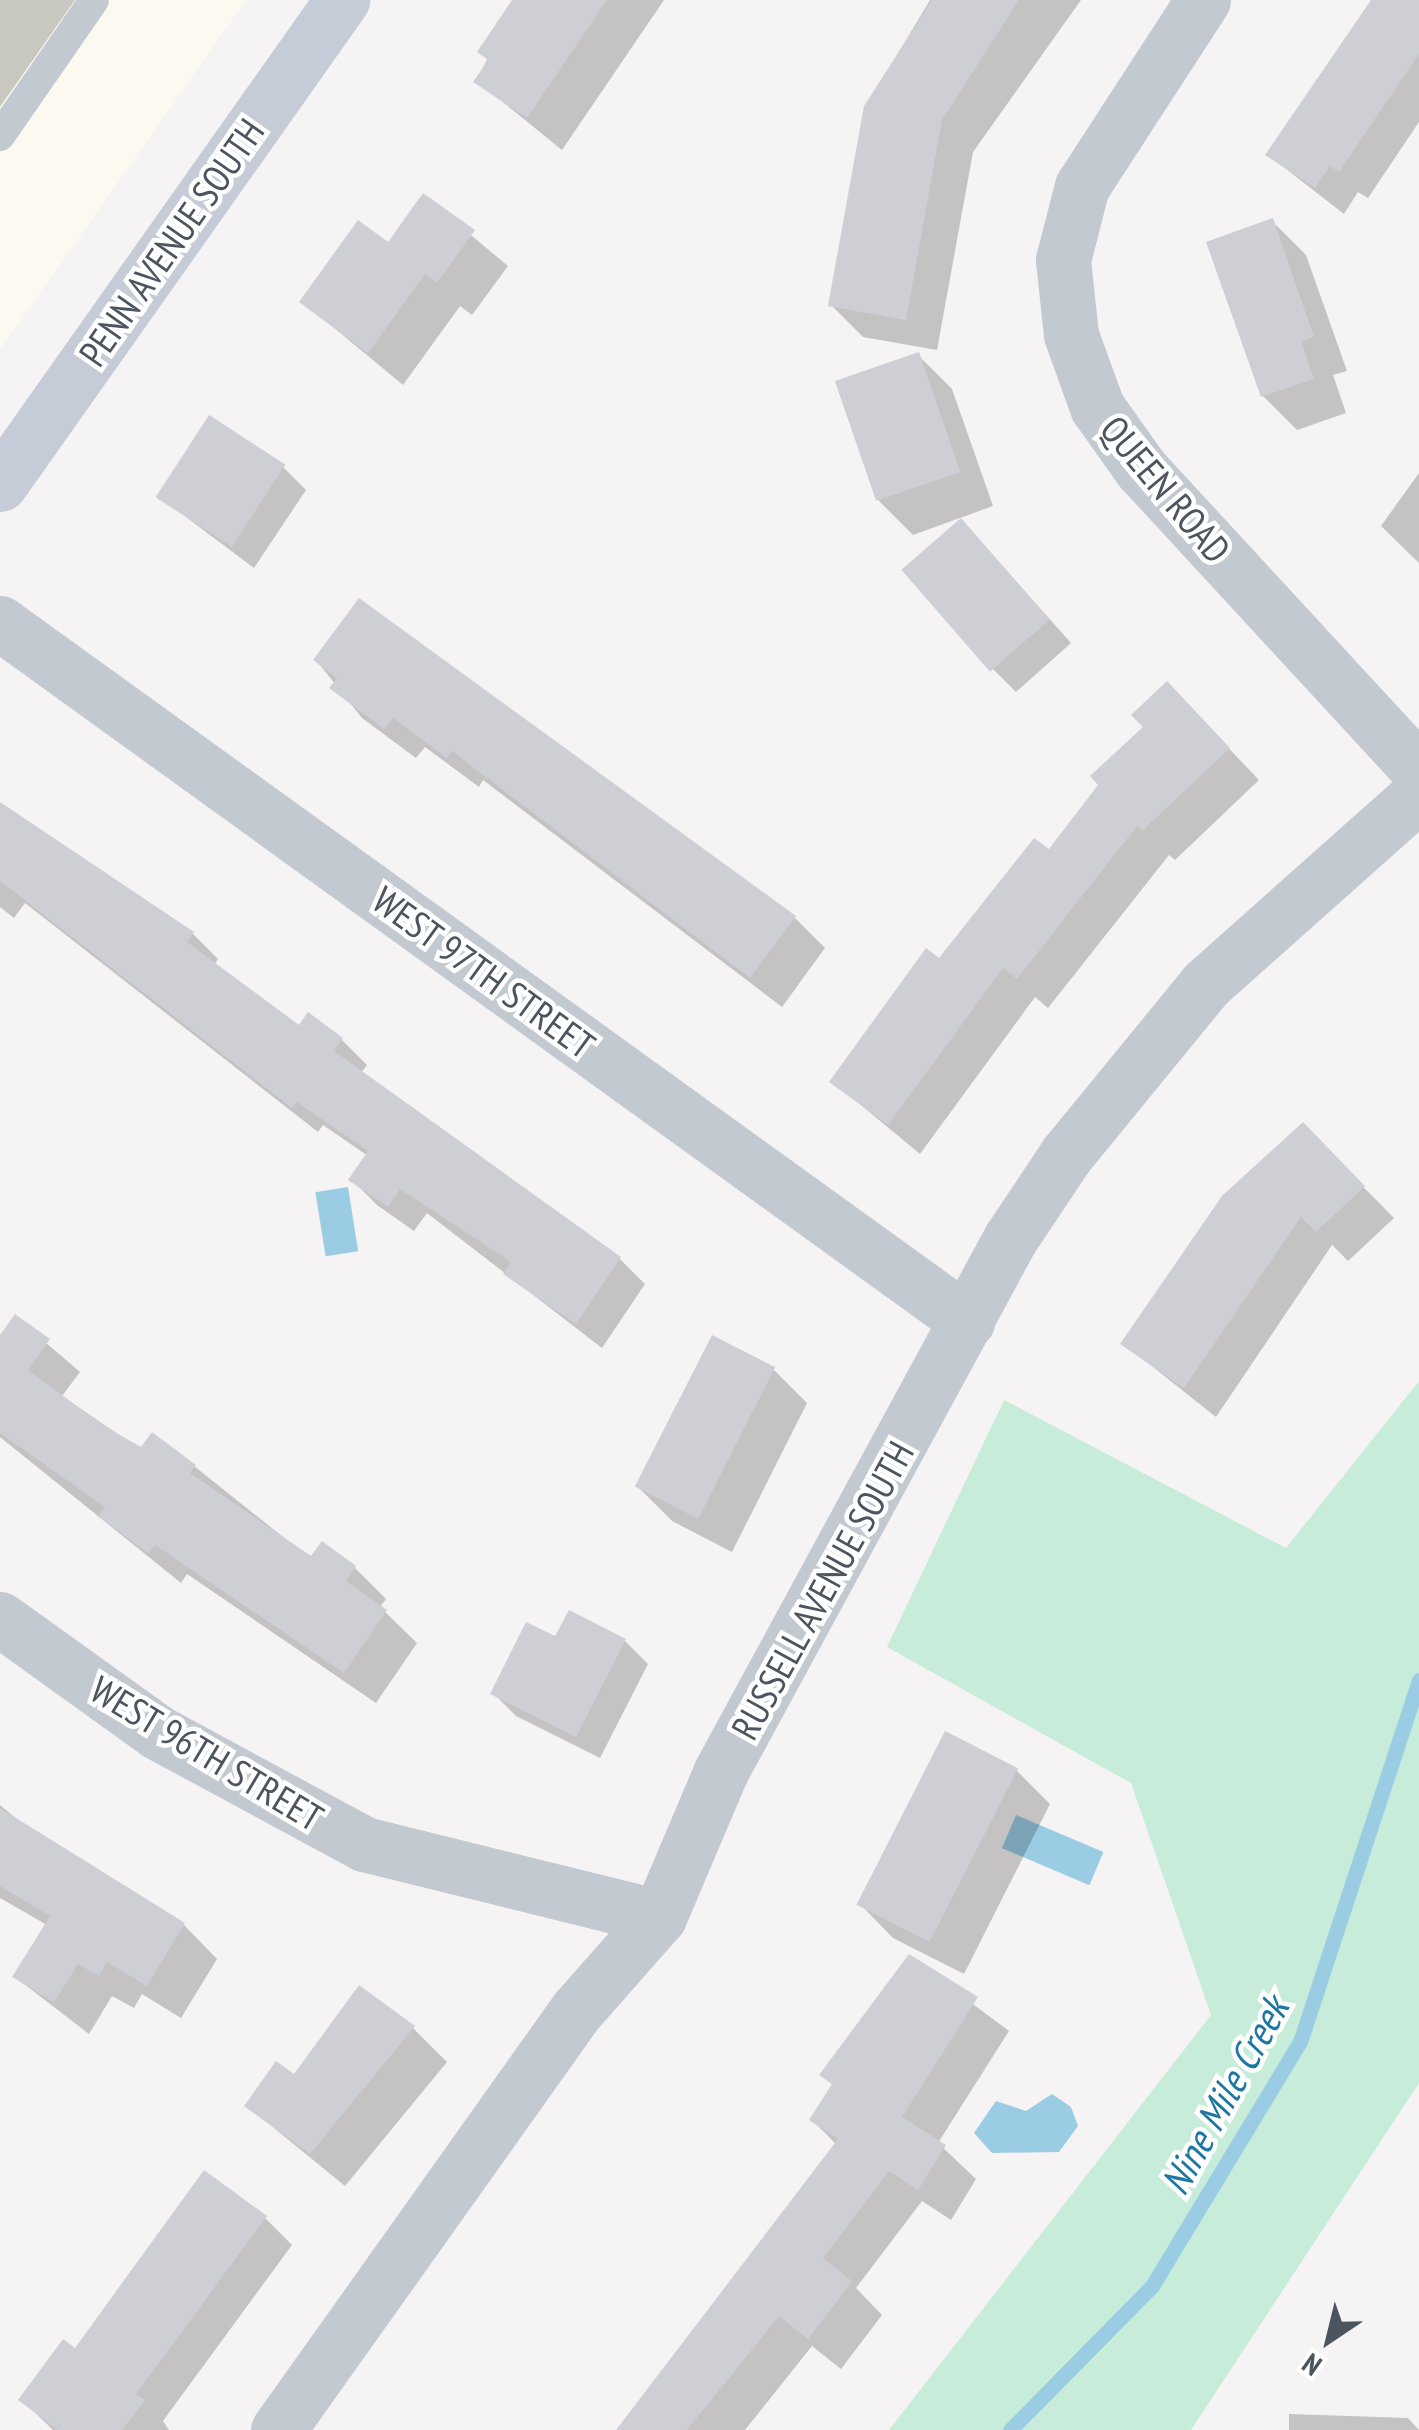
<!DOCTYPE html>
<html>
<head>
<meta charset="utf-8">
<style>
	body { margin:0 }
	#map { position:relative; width:1419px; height:2430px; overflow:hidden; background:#f5f3f3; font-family:"PT Sans Narrow",sans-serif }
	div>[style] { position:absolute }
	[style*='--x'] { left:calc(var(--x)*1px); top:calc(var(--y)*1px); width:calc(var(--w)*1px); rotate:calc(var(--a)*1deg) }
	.commercial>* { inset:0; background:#fcfaf0 }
	.green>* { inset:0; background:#c8ecda }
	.water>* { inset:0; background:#9acde4; transform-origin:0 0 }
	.shadow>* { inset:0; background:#0003 }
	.stream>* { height:15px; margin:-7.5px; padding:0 7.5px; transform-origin:7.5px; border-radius:7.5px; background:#9acde4 }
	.building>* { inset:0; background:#cecfd4; transform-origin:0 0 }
	.service>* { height:30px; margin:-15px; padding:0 15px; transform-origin:15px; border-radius:15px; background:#c3c9d0 }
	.minor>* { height:55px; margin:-27.5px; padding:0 27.5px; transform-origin:27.5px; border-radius:27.5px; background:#c3c9d0 }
	.secondary>* { height:55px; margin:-27.5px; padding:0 27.5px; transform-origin:27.5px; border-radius:27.5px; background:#c6ccd7 }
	span { translate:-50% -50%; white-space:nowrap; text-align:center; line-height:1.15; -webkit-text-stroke:9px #fff; paint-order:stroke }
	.street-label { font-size:38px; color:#4c545f }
	.water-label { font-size:40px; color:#1d77a1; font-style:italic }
	.north { position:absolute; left:1279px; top:2290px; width:100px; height:100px; -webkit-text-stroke:8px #fff; paint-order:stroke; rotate:215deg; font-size:28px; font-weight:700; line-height:40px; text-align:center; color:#4c545f }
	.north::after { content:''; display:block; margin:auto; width:35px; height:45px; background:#4c545f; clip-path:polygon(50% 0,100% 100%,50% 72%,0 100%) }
</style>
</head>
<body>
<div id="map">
	<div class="commercial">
		<i style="clip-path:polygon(0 0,246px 0,0 350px)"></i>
	</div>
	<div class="green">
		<i style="clip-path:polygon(1419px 1381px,1419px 2083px,1191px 2430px,889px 2430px,1211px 2015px,1131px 1783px,887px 1647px,1004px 1400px,1286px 1548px)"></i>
	</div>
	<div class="water">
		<i style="left:348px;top:1187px;width:65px;height:33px;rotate:81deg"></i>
		<i style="left:1016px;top:1815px;width:95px;height:36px;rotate:23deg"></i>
		<i style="clip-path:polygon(1052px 2094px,1071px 2107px,1078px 2126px,1059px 2152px,992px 2153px,974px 2133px,996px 2101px,1026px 2111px)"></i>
	</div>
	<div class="shadow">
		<i style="clip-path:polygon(0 0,75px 0,0 107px)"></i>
		<i style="clip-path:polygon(515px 0,664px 0,562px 150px,477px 81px)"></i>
		<i style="clip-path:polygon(930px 0,1081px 0,973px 152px,937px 350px,863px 337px,831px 305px,866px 107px)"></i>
		<i style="clip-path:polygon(1378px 0,1419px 0,1419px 122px,1368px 198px,1358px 192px,1344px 214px,1268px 155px)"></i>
		<i style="clip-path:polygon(424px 196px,508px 266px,472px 315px,460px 306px,403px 385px,303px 302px,389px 245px)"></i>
		<i style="clip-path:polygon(1272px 221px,1306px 255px,1347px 371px,1333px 375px,1346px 413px,1297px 430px,1263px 396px)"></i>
		<i style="clip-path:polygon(918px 355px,952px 389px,993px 506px,913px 535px,879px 501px)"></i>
		<i style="clip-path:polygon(283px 467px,306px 490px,254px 568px,158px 496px)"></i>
		<i style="clip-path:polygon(1419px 473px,1419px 563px,1381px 526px)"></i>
		<i style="clip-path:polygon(983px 544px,1071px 643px,1016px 692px,993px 669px)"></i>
		<i style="clip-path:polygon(316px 660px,795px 918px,825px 948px,782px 1007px,483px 780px,479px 787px,425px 747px,416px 758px,362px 718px)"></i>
		<i style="clip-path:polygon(1197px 715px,1259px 780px,1175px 860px,1169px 855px,1048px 1008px,1035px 997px,920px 1154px,832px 1081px,1049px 853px,1146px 727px)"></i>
		<i style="clip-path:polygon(0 805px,193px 934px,218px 959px,214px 965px,299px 1029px,342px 1040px,367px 1065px,361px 1073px,620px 1259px,645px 1284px,602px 1348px,427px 1213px,414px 1231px,377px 1205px,351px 1179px,368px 1156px,323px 1125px,318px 1132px,25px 903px,14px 918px,0 907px)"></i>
		<i style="clip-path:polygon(1303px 1126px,1394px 1218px,1348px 1261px,1332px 1245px,1216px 1417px,1124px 1344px)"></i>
		<i style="clip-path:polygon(16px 1317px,80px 1372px,62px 1396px,141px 1450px,194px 1466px,312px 1560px,355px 1568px,386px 1599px,380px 1607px,417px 1643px,376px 1703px,187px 1574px,181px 1583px,0 1437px,0 1339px)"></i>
		<i style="clip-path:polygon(773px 1369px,807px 1403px,732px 1552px,672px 1521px,638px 1487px)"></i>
		<i style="clip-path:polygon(556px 1640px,625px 1641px,648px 1664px,600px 1758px,516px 1716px,493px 1693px)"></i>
		<i style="clip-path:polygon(1016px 1770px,1050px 1804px,964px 1974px,893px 1938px,860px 1904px)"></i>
		<i style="clip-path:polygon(0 1805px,49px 1846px,184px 1925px,217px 1959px,181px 2018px,142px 1994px,134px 2008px,112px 1996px,89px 2034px,15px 1977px,47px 1925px,0 1898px)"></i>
		<i style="clip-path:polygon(910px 1957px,1009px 2031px,938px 2143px,976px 2179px,951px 2220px,922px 2201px,856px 2288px,882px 2315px,841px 2369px,812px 2346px,745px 2430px,619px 2430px,837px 2145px,812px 2120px,834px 2086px,822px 2075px)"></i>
		<i style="clip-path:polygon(413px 2028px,447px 2062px,345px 2186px,247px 2106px)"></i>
		<i style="clip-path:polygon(265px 2218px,292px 2245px,163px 2421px,169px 2430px,53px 2430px,21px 2399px)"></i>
		<i style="clip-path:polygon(1289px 2414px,1408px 2418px,1419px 2430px,1289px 2430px)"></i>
	</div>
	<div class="stream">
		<i style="--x:1010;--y:2430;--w:202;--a:-45.4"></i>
		<i style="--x:1152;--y:2286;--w:285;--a:-58.8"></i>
		<i style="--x:1300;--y:2042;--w:381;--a:-71.8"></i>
	</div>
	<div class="building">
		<i style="clip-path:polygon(512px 0,607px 0,527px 118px,473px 82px,488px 60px,477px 52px)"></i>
		<i style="clip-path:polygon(932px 0,1019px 0,942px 120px,906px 320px,828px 306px,864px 106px)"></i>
		<i style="clip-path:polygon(1371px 0,1419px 0,1419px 54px,1339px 172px,1330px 166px,1315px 188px,1265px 155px)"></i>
		<i style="clip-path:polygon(423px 193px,475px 230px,437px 283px,425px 274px,368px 353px,299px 302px,358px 220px,388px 242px)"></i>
		<i style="clip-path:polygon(1273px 218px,1314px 337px,1301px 341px,1314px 379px,1261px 397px,1206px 242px)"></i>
		<i style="left:919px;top:352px;width:127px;height:89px;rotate:71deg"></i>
		<i style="left:209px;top:415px;width:91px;height:98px;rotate:33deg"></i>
		<i style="left:961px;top:518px;width:135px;height:79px;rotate:49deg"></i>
		<i style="clip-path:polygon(359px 598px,796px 916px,750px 978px,452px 751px,447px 758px,393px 718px,384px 729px,329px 688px,337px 678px,313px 660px)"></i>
		<i style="clip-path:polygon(1167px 681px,1230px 748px,1142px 831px,1137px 826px,1017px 979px,1003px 968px,888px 1125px,829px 1082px,926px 948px,939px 958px,1034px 838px,1049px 849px,1098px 785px,1090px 776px,1143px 727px,1131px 715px)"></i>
		<i style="clip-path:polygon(0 802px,194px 932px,187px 942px,299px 1025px,308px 1012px,343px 1038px,334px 1051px,621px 1257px,576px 1324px,503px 1274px,511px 1262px,400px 1189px,388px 1207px,348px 1180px,368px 1151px,297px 1102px,292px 1108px,0 881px)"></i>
		<i style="clip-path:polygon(1303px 1122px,1365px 1186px,1316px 1232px,1301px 1217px,1184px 1388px,1120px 1344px,1222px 1196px)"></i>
		<i style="clip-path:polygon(15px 1314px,50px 1339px,28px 1370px,104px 1426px,141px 1447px,152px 1432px,196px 1465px,190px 1473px,311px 1556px,322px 1541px,356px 1566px,346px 1581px,387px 1610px,344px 1673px,155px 1545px,148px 1553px,98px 1516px,105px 1507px,0 1433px,0 1335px)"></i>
		<i style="left:712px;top:1335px;width:71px;height:170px;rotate:27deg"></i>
		<i style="clip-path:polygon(569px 1610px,626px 1639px,576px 1737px,490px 1694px,526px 1622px,555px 1636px)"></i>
		<i style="left:945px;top:1731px;width:82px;height:195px;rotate:27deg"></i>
		<i style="clip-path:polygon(0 1808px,185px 1923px,147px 1986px,107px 1962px,99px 1976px,78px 1964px,54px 2002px,12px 1977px,50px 1916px,0 1886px)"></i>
		<i style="clip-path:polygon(909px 1954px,978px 1997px,902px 2117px,946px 2145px,918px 2190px,889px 2171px,823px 2258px,852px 2281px,808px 2339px,779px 2316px,687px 2430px,616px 2430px,838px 2139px,809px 2120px,832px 2084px,819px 2075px)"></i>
		<i style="clip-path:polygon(359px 1985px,415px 2026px,310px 2154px,244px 2106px,276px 2061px,294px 2074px)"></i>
		<i style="clip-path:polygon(204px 2170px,267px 2216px,136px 2394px,145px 2400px,122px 2430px,58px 2430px,18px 2400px,63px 2339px,75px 2348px)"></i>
	</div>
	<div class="service">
		<i style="--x:0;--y:136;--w:165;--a:-55.3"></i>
	</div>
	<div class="minor">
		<i style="--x:1203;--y:0;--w:222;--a:123"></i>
		<i style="--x:1082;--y:186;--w:76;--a:104.4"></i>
		<i style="--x:1063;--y:260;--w:75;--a:83.9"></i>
		<i style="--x:1071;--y:335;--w:77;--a:70.1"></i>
		<i style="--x:1097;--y:407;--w:76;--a:54.6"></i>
		<i style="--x:1141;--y:469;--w:410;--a:47.3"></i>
		<i style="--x:0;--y:623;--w:1193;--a:35.82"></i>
		<i style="--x:0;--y:1619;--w:193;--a:35.7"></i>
		<i style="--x:157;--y:1732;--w:235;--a:28.4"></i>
		<i style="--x:364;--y:1844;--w:304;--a:13.9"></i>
		<i style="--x:278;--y:2430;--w:514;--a:-54.58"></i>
		<i style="--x:576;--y:2011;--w:125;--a:-48.6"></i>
		<i style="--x:659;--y:1917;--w:156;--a:-67"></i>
		<i style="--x:720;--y:1773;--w:608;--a:-61.49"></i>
		<i style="--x:1010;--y:1239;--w:101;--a:-56.3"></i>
		<i style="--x:1066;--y:1155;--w:221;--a:-50.7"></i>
		<i style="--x:1206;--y:984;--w:285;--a:-41.7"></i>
	</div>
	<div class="secondary">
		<i style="--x:0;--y:484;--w:593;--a:-54.75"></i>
	</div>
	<div class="street-label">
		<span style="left:171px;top:242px;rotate:-55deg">PENN AVENUE SOUTH</span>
		<span style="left:1166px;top:489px;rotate:50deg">QUEEN ROAD</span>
		<span style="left:484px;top:972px;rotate:36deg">WEST 97TH STREET</span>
		<span style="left:822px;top:1590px;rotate:-61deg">RUSSELL AVENUE SOUTH</span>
		<span style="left:207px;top:1753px;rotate:31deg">WEST 96TH STREET</span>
	</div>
	<div class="water-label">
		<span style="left:1224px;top:2095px;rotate:-61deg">Nine Mile Creek</span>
	</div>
	<div class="north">N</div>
</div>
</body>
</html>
